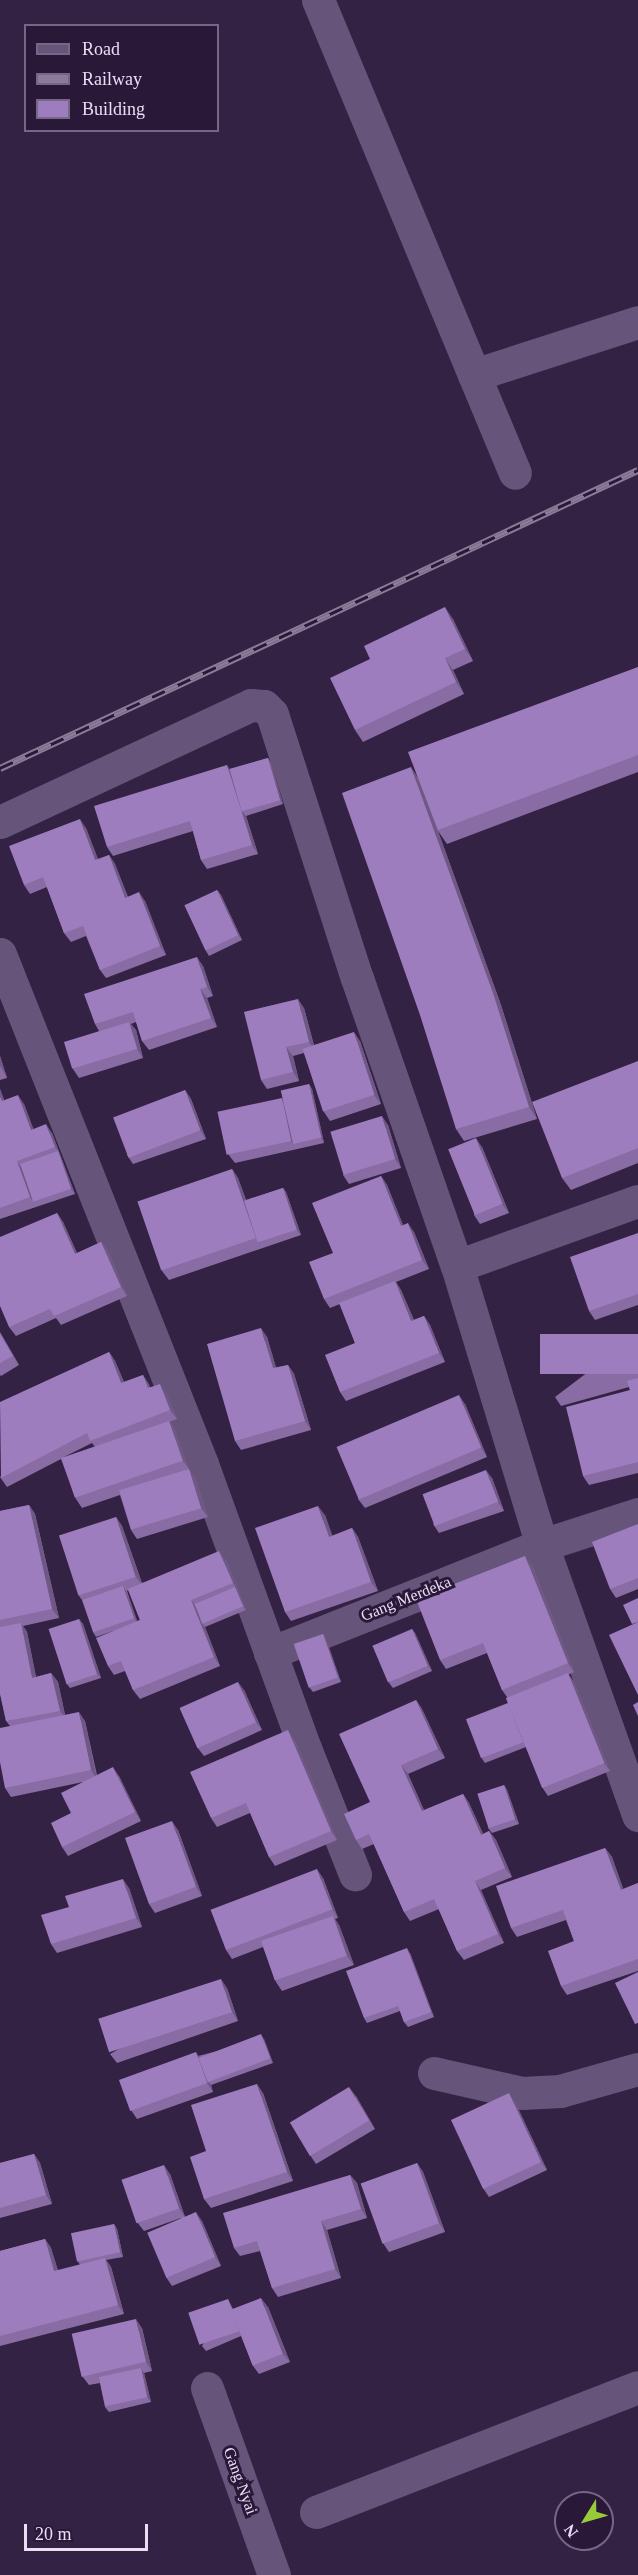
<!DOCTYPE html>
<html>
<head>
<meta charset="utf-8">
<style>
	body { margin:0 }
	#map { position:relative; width:638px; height:2575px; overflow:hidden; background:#342244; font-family:Georgia,serif }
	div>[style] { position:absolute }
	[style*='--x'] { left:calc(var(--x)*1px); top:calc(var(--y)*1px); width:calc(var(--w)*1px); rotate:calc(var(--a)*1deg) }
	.minor>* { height:33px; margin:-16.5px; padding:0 16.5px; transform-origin:16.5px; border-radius:16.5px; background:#67547a }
	.rail>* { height:7px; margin-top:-3.5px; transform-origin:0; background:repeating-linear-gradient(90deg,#2a1839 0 14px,#8a7c98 0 28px); box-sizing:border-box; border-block:2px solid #8a7c98 }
	.wall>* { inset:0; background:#886ca3 }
	.shaded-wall>* { inset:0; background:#6f5885 }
	.building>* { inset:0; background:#9e7dbe; transform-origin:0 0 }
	span { translate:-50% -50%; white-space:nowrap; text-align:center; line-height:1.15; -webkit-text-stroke:6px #2a1839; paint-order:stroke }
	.street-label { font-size:16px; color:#e9def4 }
	.legend { position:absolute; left:24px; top:24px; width:195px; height:108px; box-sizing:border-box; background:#2a1839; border:2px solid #766784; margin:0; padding:8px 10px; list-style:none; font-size:18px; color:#e9def4 }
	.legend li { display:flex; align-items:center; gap:12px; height:30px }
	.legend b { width:30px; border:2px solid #766784 }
	.north { position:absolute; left:554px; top:2491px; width:60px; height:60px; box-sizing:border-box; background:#2a1839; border:2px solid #766784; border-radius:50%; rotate:233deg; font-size:16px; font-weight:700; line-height:24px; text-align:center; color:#e9def4 }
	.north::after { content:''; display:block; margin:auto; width:21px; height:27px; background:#97cc38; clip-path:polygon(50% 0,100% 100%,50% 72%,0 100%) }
	.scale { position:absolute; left:24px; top:2524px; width:124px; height:27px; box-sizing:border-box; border:3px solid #e9def4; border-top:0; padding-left:8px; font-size:18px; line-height:21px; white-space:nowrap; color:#e9def4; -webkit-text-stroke:4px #2a1839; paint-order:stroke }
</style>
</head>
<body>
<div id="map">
	<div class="minor">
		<i style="--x:318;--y:0;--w:512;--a:67.39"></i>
		<i style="--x:474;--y:375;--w:172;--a:-17.9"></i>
		<i style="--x:0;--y:822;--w:277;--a:-25"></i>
		<i style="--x:251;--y:705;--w:13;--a:4"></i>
		<i style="--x:264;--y:706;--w:11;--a:45"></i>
		<i style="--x:272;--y:714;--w:277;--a:72.2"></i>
		<i style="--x:357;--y:978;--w:305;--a:70.9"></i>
		<i style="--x:457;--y:1266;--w:292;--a:73.1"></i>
		<i style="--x:542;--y:1545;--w:287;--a:70.4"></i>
		<i style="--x:0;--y:954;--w:549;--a:68.39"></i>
		<i style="--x:202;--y:1464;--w:302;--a:70.1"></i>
		<i style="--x:305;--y:1748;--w:136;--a:68.4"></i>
		<i style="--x:457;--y:1266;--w:192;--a:-19.8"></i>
		<i style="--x:270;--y:1653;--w:293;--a:-21.7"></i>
		<i style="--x:542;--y:1545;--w:101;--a:-17.9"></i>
		<i style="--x:434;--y:2073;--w:90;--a:12.8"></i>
		<i style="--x:522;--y:2093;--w:38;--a:-3"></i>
		<i style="--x:560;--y:2091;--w:81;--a:-15.8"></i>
		<i style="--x:207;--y:2388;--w:199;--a:70.3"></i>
		<i style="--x:316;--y:2512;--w:345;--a:-21.2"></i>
	</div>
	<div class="rail">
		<i style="--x:0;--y:768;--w:704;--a:-25.04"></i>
	</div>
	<div class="wall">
		<i style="clip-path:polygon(453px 619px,473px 661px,453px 670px,464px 694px,363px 742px,355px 730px)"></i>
		<i style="clip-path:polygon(638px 667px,638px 772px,447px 844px,438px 831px,501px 1005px,537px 1119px,464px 1141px,456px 1129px,417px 777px)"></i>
		<i style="clip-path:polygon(268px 758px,271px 763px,283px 804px,246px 816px,258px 854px,207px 869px,201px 860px,193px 831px,113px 856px,107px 847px,230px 769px)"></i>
		<i style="clip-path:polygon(86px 828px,98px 860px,109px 855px,115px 864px,128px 897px,145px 901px,166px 955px,106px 978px,100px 970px,86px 936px,71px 942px,64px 933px,47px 887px,30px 894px,24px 885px)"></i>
		<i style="clip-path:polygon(217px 890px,221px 895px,242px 940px,209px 956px,206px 951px)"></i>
		<i style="clip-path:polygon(203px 966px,213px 996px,207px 998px,217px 1027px,149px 1050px,142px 1041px,136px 1022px,131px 1024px,136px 1030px,143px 1058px,79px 1078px,73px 1069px,99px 1031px,95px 1024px)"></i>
		<i style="clip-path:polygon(304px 1008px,314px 1045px,360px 1041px,381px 1104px,330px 1121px,324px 1112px,304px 1053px,293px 1056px,299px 1081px,267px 1089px,261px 1080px)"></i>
		<i style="clip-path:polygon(0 1056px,7px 1078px,0 1080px)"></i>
		<i style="clip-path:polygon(638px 1061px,638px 1163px,571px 1190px,562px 1178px)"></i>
		<i style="clip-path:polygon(309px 1084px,312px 1089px,324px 1143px,235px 1163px,228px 1154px,284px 1102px)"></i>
		<i style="clip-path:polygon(0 1089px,4px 1100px,24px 1104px,33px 1129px,52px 1133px,75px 1194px,0 1219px)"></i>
		<i style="clip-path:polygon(185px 1090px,191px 1099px,206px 1139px,133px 1164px,127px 1155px)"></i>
		<i style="clip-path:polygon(388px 1125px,401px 1168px,349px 1184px,343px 1175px)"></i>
		<i style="clip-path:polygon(482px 1147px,509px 1213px,480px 1224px,474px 1215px)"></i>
		<i style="clip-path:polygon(232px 1169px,238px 1178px,246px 1200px,283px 1188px,286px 1192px,301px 1235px,169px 1280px,162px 1271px)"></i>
		<i style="clip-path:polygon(381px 1176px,387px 1185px,403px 1225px,414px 1232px,429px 1269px,396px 1282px,401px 1290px,414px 1320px,424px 1316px,430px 1325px,445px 1362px,346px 1401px,340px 1392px,355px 1343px,340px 1304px,330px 1308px,324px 1299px,333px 1253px)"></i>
		<i style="clip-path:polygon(57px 1213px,63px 1222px,77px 1253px,101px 1242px,108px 1251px,127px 1296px,61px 1325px,56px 1318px,16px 1336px,9px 1327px)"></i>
		<i style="clip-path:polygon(638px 1233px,638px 1305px,595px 1320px,589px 1311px)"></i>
		<i style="clip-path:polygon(0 1332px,19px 1365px,1px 1376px,0 1375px)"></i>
		<i style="clip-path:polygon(638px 1334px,638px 1473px,589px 1485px,583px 1476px,630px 1390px,629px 1387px,561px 1406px,555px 1397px)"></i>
		<i style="clip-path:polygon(267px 1337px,276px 1368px,288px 1365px,294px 1374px,311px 1430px,241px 1450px,235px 1441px)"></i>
		<i style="clip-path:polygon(evenodd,109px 1352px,115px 1361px,124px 1382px,143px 1375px,150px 1387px,166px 1393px,177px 1419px,169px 1422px,175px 1430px,189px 1470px,195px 1478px,208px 1517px,137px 1539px,131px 1530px,120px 1495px,82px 1508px,76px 1499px,61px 1459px,7px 1487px,0 1477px,109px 1352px,92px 1443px,95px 1447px,62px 1458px,92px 1443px)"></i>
		<i style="clip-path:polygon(465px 1404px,487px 1457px,365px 1508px,358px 1499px)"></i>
		<i style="clip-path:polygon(492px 1478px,504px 1511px,439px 1533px,433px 1524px)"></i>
		<i style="clip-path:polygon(29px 1505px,35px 1514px,59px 1618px,23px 1626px,27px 1632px,36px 1677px,51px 1673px,58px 1682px,65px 1715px,85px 1721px,97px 1775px,119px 1776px,141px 1821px,68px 1856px,62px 1847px,71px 1813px,83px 1782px,11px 1797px,5px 1788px,10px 1726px,6px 1721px,0 1694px,0 1511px)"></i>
		<i style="clip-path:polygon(325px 1515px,332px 1536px,352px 1528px,358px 1537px,378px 1591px,291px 1621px,285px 1612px)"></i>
		<i style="clip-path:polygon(evenodd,116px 1517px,122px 1526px,142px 1583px,226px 1560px,246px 1610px,205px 1627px,220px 1666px,140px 1699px,133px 1690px,125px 1671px,114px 1675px,108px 1666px,113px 1631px,96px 1637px,93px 1632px,82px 1600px,79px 1596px,116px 1517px,128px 1590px,140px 1620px,137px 1621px,127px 1591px,128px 1590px)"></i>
		<i style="clip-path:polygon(638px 1524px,638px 1589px,616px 1598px,610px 1589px)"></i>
		<i style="clip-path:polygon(532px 1565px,574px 1672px,568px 1675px,574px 1682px,610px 1771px,548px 1796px,542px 1787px,526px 1747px,485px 1763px,482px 1759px,508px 1703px,507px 1697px,502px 1690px,487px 1653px,446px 1669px,440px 1660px)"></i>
		<i style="clip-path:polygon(79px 1619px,83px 1624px,101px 1678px,70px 1688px,66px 1683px)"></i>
		<i style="clip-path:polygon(412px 1629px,415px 1633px,432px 1671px,393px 1688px,389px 1683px)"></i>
		<i style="clip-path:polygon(323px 1634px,326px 1639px,341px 1682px,313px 1692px,309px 1687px)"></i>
		<i style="clip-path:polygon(244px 1690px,262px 1730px,204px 1756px,197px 1747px)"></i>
		<i style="clip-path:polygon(416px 1700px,422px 1709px,445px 1758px,408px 1774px,424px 1810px,463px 1794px,469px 1803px,483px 1834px,489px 1831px,496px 1840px,512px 1877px,481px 1890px,504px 1943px,464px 1960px,457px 1951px,439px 1909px,410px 1921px,404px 1912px,374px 1844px,362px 1849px,356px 1840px,370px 1802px)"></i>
		<i style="clip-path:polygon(294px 1739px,337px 1840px,275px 1866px,269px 1857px,250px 1813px,217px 1827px,211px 1818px)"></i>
		<i style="clip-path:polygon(504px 1785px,507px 1790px,519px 1824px,492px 1833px,488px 1828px)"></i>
		<i style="clip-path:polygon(178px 1830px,202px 1896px,155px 1913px,149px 1904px)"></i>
		<i style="clip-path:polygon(605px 1848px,612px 1857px,623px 1889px,638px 1883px,638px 1971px,567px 1995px,561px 1986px,574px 1941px,566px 1920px,517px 1937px,511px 1928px)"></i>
		<i style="clip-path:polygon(323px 1878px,338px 1918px,335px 1919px,339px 1925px,354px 1965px,282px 1991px,276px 1982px,263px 1947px,232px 1959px,226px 1950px)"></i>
		<i style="clip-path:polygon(129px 1888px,142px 1927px,57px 1953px,51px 1944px)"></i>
		<i style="clip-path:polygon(410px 1953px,434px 2017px,408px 2027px,404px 2022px,400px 2011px,367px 2023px,364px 2018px)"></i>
		<i style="clip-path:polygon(227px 1988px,238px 2021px,117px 2063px,110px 2054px)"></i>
		<i style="clip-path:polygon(264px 2039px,273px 2063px,211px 2085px,213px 2092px,137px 2119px,131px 2110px,198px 2056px)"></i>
		<i style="clip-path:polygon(263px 2093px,293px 2181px,211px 2208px,204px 2199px,206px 2151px)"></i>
		<i style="clip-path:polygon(356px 2096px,375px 2129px,316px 2164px,310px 2155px)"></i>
		<i style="clip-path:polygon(515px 2102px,547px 2170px,489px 2197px,483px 2188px)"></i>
		<i style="clip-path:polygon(34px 2154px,40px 2163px,52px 2204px,0 2218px,0 2162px,0 2163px)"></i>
		<i style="clip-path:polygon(417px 2163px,423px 2172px,445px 2232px,389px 2252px,383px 2243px)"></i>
		<i style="clip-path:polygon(170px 2174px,185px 2217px,202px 2221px,221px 2266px,172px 2286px,166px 2277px,181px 2218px,144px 2231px,137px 2222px)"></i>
		<i style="clip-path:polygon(350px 2175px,357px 2183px,367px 2218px,327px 2230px,341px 2278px,278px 2297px,272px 2288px,260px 2251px,240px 2256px,234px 2248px)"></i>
		<i style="clip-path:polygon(114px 2224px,117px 2229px,123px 2257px,106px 2260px,111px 2267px,124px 2314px,0 2346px,0 2251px,45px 2239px,51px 2248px,58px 2271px,80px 2265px,77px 2260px)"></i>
		<i style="clip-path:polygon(228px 2299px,233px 2309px,268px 2307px,290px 2362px,259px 2374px,253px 2366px,241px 2336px,206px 2351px,202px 2346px)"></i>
		<i style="clip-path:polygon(142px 2328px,152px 2371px,144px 2373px,151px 2402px,109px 2412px,105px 2407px,100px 2383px,89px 2385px,82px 2376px)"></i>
	</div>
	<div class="shaded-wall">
		<i style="clip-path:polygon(445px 607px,453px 619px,473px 661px,465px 649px)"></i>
		<i style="clip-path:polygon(445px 658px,453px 670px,464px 694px,456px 682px)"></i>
		<i style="clip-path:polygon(268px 758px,271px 763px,283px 804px,280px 800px)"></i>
		<i style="clip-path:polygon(227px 765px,233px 774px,242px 811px,246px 816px,258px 854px,252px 845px)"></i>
		<i style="clip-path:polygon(411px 767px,419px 779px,501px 1005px,537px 1119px,529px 1107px)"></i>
		<i style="clip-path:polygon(80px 819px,86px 828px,102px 869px,95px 860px)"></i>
		<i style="clip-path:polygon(109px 855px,115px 864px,131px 907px,125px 898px)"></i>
		<i style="clip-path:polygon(217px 890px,221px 895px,242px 940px,238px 935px)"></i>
		<i style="clip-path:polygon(139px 892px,145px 901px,166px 955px,160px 946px)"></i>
		<i style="clip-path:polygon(197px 957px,203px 966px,213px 996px,207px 987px)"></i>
		<i style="clip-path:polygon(200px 989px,207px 998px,217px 1027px,211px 1018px)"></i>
		<i style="clip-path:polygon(298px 999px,304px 1008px,315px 1050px,309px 1042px)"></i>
		<i style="clip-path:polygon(129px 1022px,136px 1030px,143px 1058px,137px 1049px)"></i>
		<i style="clip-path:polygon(354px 1032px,360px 1041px,381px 1104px,374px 1095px)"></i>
		<i style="clip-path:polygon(286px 1047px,293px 1056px,299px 1081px,293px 1072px)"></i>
		<i style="clip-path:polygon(0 1056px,7px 1078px,0 1065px)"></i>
		<i style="clip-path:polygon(309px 1084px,312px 1089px,324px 1143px,321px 1138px)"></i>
		<i style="clip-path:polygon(0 1089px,8px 1110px,2px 1101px,0 1097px)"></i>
		<i style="clip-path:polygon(185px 1090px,191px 1099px,206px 1139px,200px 1130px)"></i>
		<i style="clip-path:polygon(18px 1095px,24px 1104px,37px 1138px,31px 1130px)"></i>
		<i style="clip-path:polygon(282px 1098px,288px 1107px,294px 1145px,291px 1141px)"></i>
		<i style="clip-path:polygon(382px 1116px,388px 1125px,401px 1168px,395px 1159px)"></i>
		<i style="clip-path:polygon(46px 1124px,52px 1133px,75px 1194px,71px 1189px,58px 1151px,55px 1147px)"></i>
		<i style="clip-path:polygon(476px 1138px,482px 1147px,509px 1213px,502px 1204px)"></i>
		<i style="clip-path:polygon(17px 1161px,23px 1170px,33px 1201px,30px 1197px)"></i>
		<i style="clip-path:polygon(232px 1169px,238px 1178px,261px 1242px,259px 1242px,256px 1238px)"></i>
		<i style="clip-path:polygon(381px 1176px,387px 1185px,407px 1235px,401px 1226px)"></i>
		<i style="clip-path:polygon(283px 1188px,286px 1192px,301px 1235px,297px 1230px)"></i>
		<i style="clip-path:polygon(57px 1213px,63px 1222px,81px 1263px,75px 1254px)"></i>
		<i style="clip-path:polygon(408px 1223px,414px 1232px,429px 1269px,422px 1260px)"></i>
		<i style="clip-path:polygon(101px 1242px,108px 1251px,127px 1296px,121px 1287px)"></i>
		<i style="clip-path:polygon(395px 1281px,401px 1290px,418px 1330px,411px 1321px)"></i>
		<i style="clip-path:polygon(424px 1316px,430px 1325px,445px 1362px,439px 1353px)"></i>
		<i style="clip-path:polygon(261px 1328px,267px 1337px,279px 1377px,273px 1368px)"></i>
		<i style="clip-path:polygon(0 1332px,19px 1365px,13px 1356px)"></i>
		<i style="clip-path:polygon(109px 1352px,115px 1361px,128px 1392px,121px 1383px)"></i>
		<i style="clip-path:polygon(288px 1365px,294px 1374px,311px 1430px,305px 1421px)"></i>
		<i style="clip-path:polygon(143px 1375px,149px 1384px,154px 1397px,148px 1388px)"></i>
		<i style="clip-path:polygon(160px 1384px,166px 1393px,177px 1419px,170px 1410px)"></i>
		<i style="clip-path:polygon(459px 1395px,465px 1404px,487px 1457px,481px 1448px)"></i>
		<i style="clip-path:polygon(169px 1421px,175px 1430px,190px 1470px,183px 1461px)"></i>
		<i style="clip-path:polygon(189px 1469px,195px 1478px,208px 1517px,201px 1508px)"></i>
		<i style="clip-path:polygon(486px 1470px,492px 1478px,504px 1511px,498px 1502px)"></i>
		<i style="clip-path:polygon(29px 1505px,35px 1514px,59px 1618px,52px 1609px)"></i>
		<i style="clip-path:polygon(318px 1506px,325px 1515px,336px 1545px,329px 1537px)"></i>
		<i style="clip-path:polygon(116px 1517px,122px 1526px,143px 1586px,136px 1577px)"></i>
		<i style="clip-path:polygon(352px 1528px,358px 1537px,378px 1591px,371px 1582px)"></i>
		<i style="clip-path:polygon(219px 1551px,226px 1560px,246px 1610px,243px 1606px,235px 1587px,233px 1583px)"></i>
		<i style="clip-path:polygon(525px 1556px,532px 1565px,574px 1672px,568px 1663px)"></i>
		<i style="clip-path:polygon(123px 1586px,126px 1591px,138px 1623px,134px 1618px)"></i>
		<i style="clip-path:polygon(191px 1600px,197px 1608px,201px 1622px,205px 1627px,220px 1666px,214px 1657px)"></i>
		<i style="clip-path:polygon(79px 1619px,83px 1624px,101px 1678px,97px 1674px)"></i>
		<i style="clip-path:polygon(21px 1623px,27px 1632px,38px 1687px,32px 1678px)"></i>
		<i style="clip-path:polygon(412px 1629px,415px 1633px,432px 1671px,428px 1666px)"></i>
		<i style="clip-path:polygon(323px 1634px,326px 1639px,341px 1682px,338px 1677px)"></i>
		<i style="clip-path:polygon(51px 1673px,58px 1682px,66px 1719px,60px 1711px)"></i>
		<i style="clip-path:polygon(568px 1673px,574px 1682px,610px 1771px,604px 1763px)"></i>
		<i style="clip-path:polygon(238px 1682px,244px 1690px,262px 1730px,256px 1722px)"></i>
		<i style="clip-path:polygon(416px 1700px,422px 1709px,445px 1758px,438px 1749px)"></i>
		<i style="clip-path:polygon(79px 1712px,85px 1721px,97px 1779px,91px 1770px)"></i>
		<i style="clip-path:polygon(288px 1730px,294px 1739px,337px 1840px,331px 1831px)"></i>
		<i style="clip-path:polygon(401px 1765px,408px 1774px,428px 1820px,422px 1811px)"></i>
		<i style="clip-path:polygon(113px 1767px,119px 1776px,141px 1821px,135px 1812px)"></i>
		<i style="clip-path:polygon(504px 1785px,507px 1790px,519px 1824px,515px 1819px)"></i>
		<i style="clip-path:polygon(463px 1794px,469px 1803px,488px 1844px,481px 1835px)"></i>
		<i style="clip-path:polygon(172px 1821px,178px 1830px,202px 1896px,196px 1887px)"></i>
		<i style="clip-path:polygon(489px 1831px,496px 1840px,512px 1877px,505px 1868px)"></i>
		<i style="clip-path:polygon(605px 1848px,612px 1857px,627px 1899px,621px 1890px)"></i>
		<i style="clip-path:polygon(317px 1869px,323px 1878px,338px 1918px,332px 1909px)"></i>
		<i style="clip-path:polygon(123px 1879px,129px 1888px,142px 1927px,136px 1918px)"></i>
		<i style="clip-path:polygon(475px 1881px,481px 1890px,504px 1943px,498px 1934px)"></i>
		<i style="clip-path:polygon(333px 1916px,339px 1925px,354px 1965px,347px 1956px)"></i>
		<i style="clip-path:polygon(407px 1948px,410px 1953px,434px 2017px,431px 2012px)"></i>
		<i style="clip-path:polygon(221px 1979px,227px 1988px,238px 2021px,232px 2012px)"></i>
		<i style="clip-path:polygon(261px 2034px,264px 2039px,273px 2063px,270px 2058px)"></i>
		<i style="clip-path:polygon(196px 2052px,202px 2061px,207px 2080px,211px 2085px,213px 2092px,207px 2083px)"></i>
		<i style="clip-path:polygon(257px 2084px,263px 2093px,293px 2181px,287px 2172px)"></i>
		<i style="clip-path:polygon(349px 2087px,356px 2096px,375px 2129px,369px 2120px)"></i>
		<i style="clip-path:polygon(509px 2093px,515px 2102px,547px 2170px,541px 2162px)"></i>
		<i style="clip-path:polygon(34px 2154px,40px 2163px,52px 2204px,46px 2195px)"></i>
		<i style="clip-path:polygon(417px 2163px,423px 2172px,445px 2232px,439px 2223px)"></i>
		<i style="clip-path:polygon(164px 2165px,170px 2174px,185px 2217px,179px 2208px)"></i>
		<i style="clip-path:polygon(350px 2175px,357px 2183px,367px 2218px,361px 2209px)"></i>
		<i style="clip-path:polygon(196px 2212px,202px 2221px,221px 2266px,215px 2257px)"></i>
		<i style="clip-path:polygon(321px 2221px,327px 2230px,341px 2278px,335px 2269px)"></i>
		<i style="clip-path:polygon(114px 2224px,117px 2229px,123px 2257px,120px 2252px)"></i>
		<i style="clip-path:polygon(45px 2239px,51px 2248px,61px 2280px,54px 2271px)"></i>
		<i style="clip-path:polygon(105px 2258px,111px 2267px,124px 2314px,118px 2305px)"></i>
		<i style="clip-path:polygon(261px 2298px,268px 2307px,290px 2362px,283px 2354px)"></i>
		<i style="clip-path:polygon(136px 2319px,142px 2328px,152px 2371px,146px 2362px)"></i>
		<i style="clip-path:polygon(141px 2368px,144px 2373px,151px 2402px,147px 2397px)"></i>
	</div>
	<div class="building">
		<i style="clip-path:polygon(445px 607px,465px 649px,445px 658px,456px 682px,355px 730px,330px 678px,370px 659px,364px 646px)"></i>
		<i style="clip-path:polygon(638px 667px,638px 755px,438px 830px,408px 752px)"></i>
		<i style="left:268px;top:758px;width:44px;height:40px;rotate:74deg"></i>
		<i style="clip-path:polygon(227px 765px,252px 845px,201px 860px,190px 821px,107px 847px,94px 806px)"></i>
		<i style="clip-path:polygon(411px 767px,493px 993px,529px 1107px,456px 1129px,420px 1015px,342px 793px)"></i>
		<i style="clip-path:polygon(80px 819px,95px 860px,109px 855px,125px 898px,139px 892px,160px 946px,100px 970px,83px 926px,64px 933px,43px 877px,24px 885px,9px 846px)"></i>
		<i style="left:217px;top:890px;width:50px;height:36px;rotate:65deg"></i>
		<i style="clip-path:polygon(197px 957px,207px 987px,200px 989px,211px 1018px,142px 1041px,133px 1012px,95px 1024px,84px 994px)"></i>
		<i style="clip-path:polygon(298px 999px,309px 1042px,286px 1047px,293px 1072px,261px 1080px,244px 1012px)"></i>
		<i style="left:129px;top:1022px;width:28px;height:68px;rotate:73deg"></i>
		<i style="left:354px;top:1032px;width:66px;height:54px;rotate:72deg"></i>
		<i style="clip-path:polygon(638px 1061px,638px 1148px,562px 1178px,532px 1102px)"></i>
		<i style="left:309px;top:1084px;width:55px;height:29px;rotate:77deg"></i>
		<i style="left:185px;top:1090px;width:43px;height:77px;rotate:69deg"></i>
		<i style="clip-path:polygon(18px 1095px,31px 1130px,46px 1124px,55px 1147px,17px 1161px,30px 1197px,0 1208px,0 1097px,2px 1101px)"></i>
		<i style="left:282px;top:1098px;width:44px;height:66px;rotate:78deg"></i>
		<i style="left:382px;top:1116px;width:45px;height:54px;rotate:73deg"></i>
		<i style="left:476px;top:1138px;width:71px;height:30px;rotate:68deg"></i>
		<i style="left:58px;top:1151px;width:40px;height:40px;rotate:71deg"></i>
		<i style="left:232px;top:1169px;width:73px;height:100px;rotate:71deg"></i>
		<i style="clip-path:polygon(381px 1176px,401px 1226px,408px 1223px,422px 1260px,324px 1299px,309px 1262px,333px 1253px,312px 1203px)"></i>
		<i style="left:283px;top:1188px;width:44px;height:41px;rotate:72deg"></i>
		<i style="clip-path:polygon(57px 1213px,75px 1254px,101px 1242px,121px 1287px,54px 1316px,50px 1309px,9px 1327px,0 1306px,0 1237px)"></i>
		<i style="clip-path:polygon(638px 1233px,638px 1294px,589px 1311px,570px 1257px)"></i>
		<i style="clip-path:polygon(395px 1281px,411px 1321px,424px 1316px,439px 1353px,340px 1392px,325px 1355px,355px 1343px,339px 1303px)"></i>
		<i style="clip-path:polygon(261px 1328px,273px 1368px,288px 1365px,305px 1421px,235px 1441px,207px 1344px)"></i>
		<i style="clip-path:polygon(0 1334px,13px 1356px,0 1363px)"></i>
		<i style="left:638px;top:1334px;width:40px;height:98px;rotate:90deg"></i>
		<i style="clip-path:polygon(109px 1352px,121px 1383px,143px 1375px,148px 1388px,160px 1384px,170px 1410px,90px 1441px,87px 1433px,1px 1478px,0 1402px)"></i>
		<i style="clip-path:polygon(638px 1378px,638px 1462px,583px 1476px,566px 1407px,630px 1390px,627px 1381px)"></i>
		<i style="left:459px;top:1395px;width:57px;height:133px;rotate:67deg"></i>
		<i style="left:169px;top:1421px;width:42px;height:114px;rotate:71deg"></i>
		<i style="left:189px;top:1469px;width:41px;height:73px;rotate:73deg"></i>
		<i style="left:486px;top:1470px;width:34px;height:68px;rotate:69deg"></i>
		<i style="clip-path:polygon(29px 1505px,52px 1609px,0 1620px,0 1511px)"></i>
		<i style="clip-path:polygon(318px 1506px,329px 1537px,352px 1528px,371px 1582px,285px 1612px,255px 1528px)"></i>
		<i style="left:116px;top:1517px;width:63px;height:60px;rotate:72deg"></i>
		<i style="clip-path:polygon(638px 1524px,638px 1578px,610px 1589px,592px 1542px)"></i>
		<i style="clip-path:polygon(219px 1551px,233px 1583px,191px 1600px,214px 1657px,133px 1690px,121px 1661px,108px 1666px,96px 1638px,140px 1620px,128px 1589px)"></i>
		<i style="clip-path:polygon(525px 1556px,568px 1663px,502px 1690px,483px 1643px,440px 1660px,416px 1599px)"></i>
		<i style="left:123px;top:1586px;width:34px;height:43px;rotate:71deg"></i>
		<i style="left:235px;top:1587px;width:21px;height:44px;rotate:67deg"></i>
		<i style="clip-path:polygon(638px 1598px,638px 1622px,632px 1624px,623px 1605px)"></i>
		<i style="left:79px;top:1619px;width:58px;height:32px;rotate:72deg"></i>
		<i style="clip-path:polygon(638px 1622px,638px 1695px,609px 1635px)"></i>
		<i style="clip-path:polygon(21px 1623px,32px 1678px,51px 1673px,60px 1711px,6px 1721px,0 1693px,0 1627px)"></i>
		<i style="left:412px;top:1629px;width:40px;height:43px;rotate:67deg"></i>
		<i style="left:323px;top:1634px;width:46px;height:31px;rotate:71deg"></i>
		<i style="left:568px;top:1673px;width:97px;height:67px;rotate:68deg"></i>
		<i style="left:238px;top:1682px;width:44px;height:64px;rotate:66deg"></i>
		<i style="clip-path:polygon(416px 1700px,438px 1749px,401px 1765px,422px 1811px,463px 1794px,481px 1835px,489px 1831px,505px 1868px,475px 1881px,498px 1934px,457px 1951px,434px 1899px,404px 1912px,369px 1834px,356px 1840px,344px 1814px,370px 1802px,339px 1734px)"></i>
		<i style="clip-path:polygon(638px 1702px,638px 1716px,633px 1705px)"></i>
		<i style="left:508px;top:1703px;width:42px;height:45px;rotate:69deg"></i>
		<i style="clip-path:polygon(79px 1712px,91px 1770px,5px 1788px,0 1762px,0 1728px)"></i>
		<i style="clip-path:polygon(288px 1730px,331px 1831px,269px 1857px,246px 1803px,211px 1818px,190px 1772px)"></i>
		<i style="clip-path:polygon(113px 1767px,135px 1812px,62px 1847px,51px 1823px,71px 1813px,61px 1793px)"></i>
		<i style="left:504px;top:1785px;width:36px;height:28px;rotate:72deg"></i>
		<i style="left:172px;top:1821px;width:70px;height:50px;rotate:70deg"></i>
		<i style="clip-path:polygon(605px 1848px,621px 1890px,638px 1883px,638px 1959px,561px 1986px,548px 1951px,574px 1941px,563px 1910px,511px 1928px,496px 1886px)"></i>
		<i style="left:317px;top:1869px;width:43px;height:114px;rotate:69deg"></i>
		<i style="clip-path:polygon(123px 1879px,136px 1918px,51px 1944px,41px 1915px,69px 1907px,65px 1896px)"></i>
		<i style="left:333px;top:1916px;width:42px;height:76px;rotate:71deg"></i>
		<i style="clip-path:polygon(407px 1948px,431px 2012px,404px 2022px,398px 2006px,364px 2018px,346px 1971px)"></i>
		<i style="clip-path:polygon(638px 1972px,638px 2023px,635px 2024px,615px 1983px)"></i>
		<i style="left:221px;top:1979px;width:35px;height:129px;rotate:72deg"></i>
		<i style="left:261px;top:2034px;width:26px;height:67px;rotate:69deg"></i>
		<i style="left:196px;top:2052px;width:33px;height:82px;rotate:70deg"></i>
		<i style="clip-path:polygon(257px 2084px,287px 2172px,204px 2199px,190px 2157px,206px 2151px,191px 2105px)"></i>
		<i style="left:349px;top:2087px;width:39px;height:69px;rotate:59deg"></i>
		<i style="left:509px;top:2093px;width:76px;height:64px;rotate:65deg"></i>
		<i style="clip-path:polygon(34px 2154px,46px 2195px,0 2208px,0 2163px)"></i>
		<i style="left:417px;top:2163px;width:64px;height:60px;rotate:70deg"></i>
		<i style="left:164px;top:2165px;width:46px;height:45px;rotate:71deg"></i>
		<i style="clip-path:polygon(350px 2175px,361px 2209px,321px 2221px,335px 2269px,272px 2288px,257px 2241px,234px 2248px,223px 2213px)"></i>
		<i style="left:196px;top:2212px;width:49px;height:53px;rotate:67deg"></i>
		<i style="left:114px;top:2224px;width:29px;height:44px;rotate:78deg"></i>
		<i style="clip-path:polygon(45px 2239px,54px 2271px,105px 2258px,118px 2305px,0 2336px,0 2251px)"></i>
		<i style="left:261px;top:2298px;width:60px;height:32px;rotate:69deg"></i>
		<i style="left:228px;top:2299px;width:34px;height:42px;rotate:71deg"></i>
		<i style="left:136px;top:2319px;width:44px;height:66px;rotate:77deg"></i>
		<i style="left:141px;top:2368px;width:30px;height:43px;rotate:78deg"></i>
	</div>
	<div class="street-label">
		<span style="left:406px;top:1599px;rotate:-22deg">Gang Merdeka</span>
		<span style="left:240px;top:2481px;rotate:70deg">Gang Nyai</span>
	</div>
	<ul class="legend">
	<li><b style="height:8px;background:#67547a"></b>Road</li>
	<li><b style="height:8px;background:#8a7c98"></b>Railway</li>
	<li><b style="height:16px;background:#9e7dbe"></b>Building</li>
	</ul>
	<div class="north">N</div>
	<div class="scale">20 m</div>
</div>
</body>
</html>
